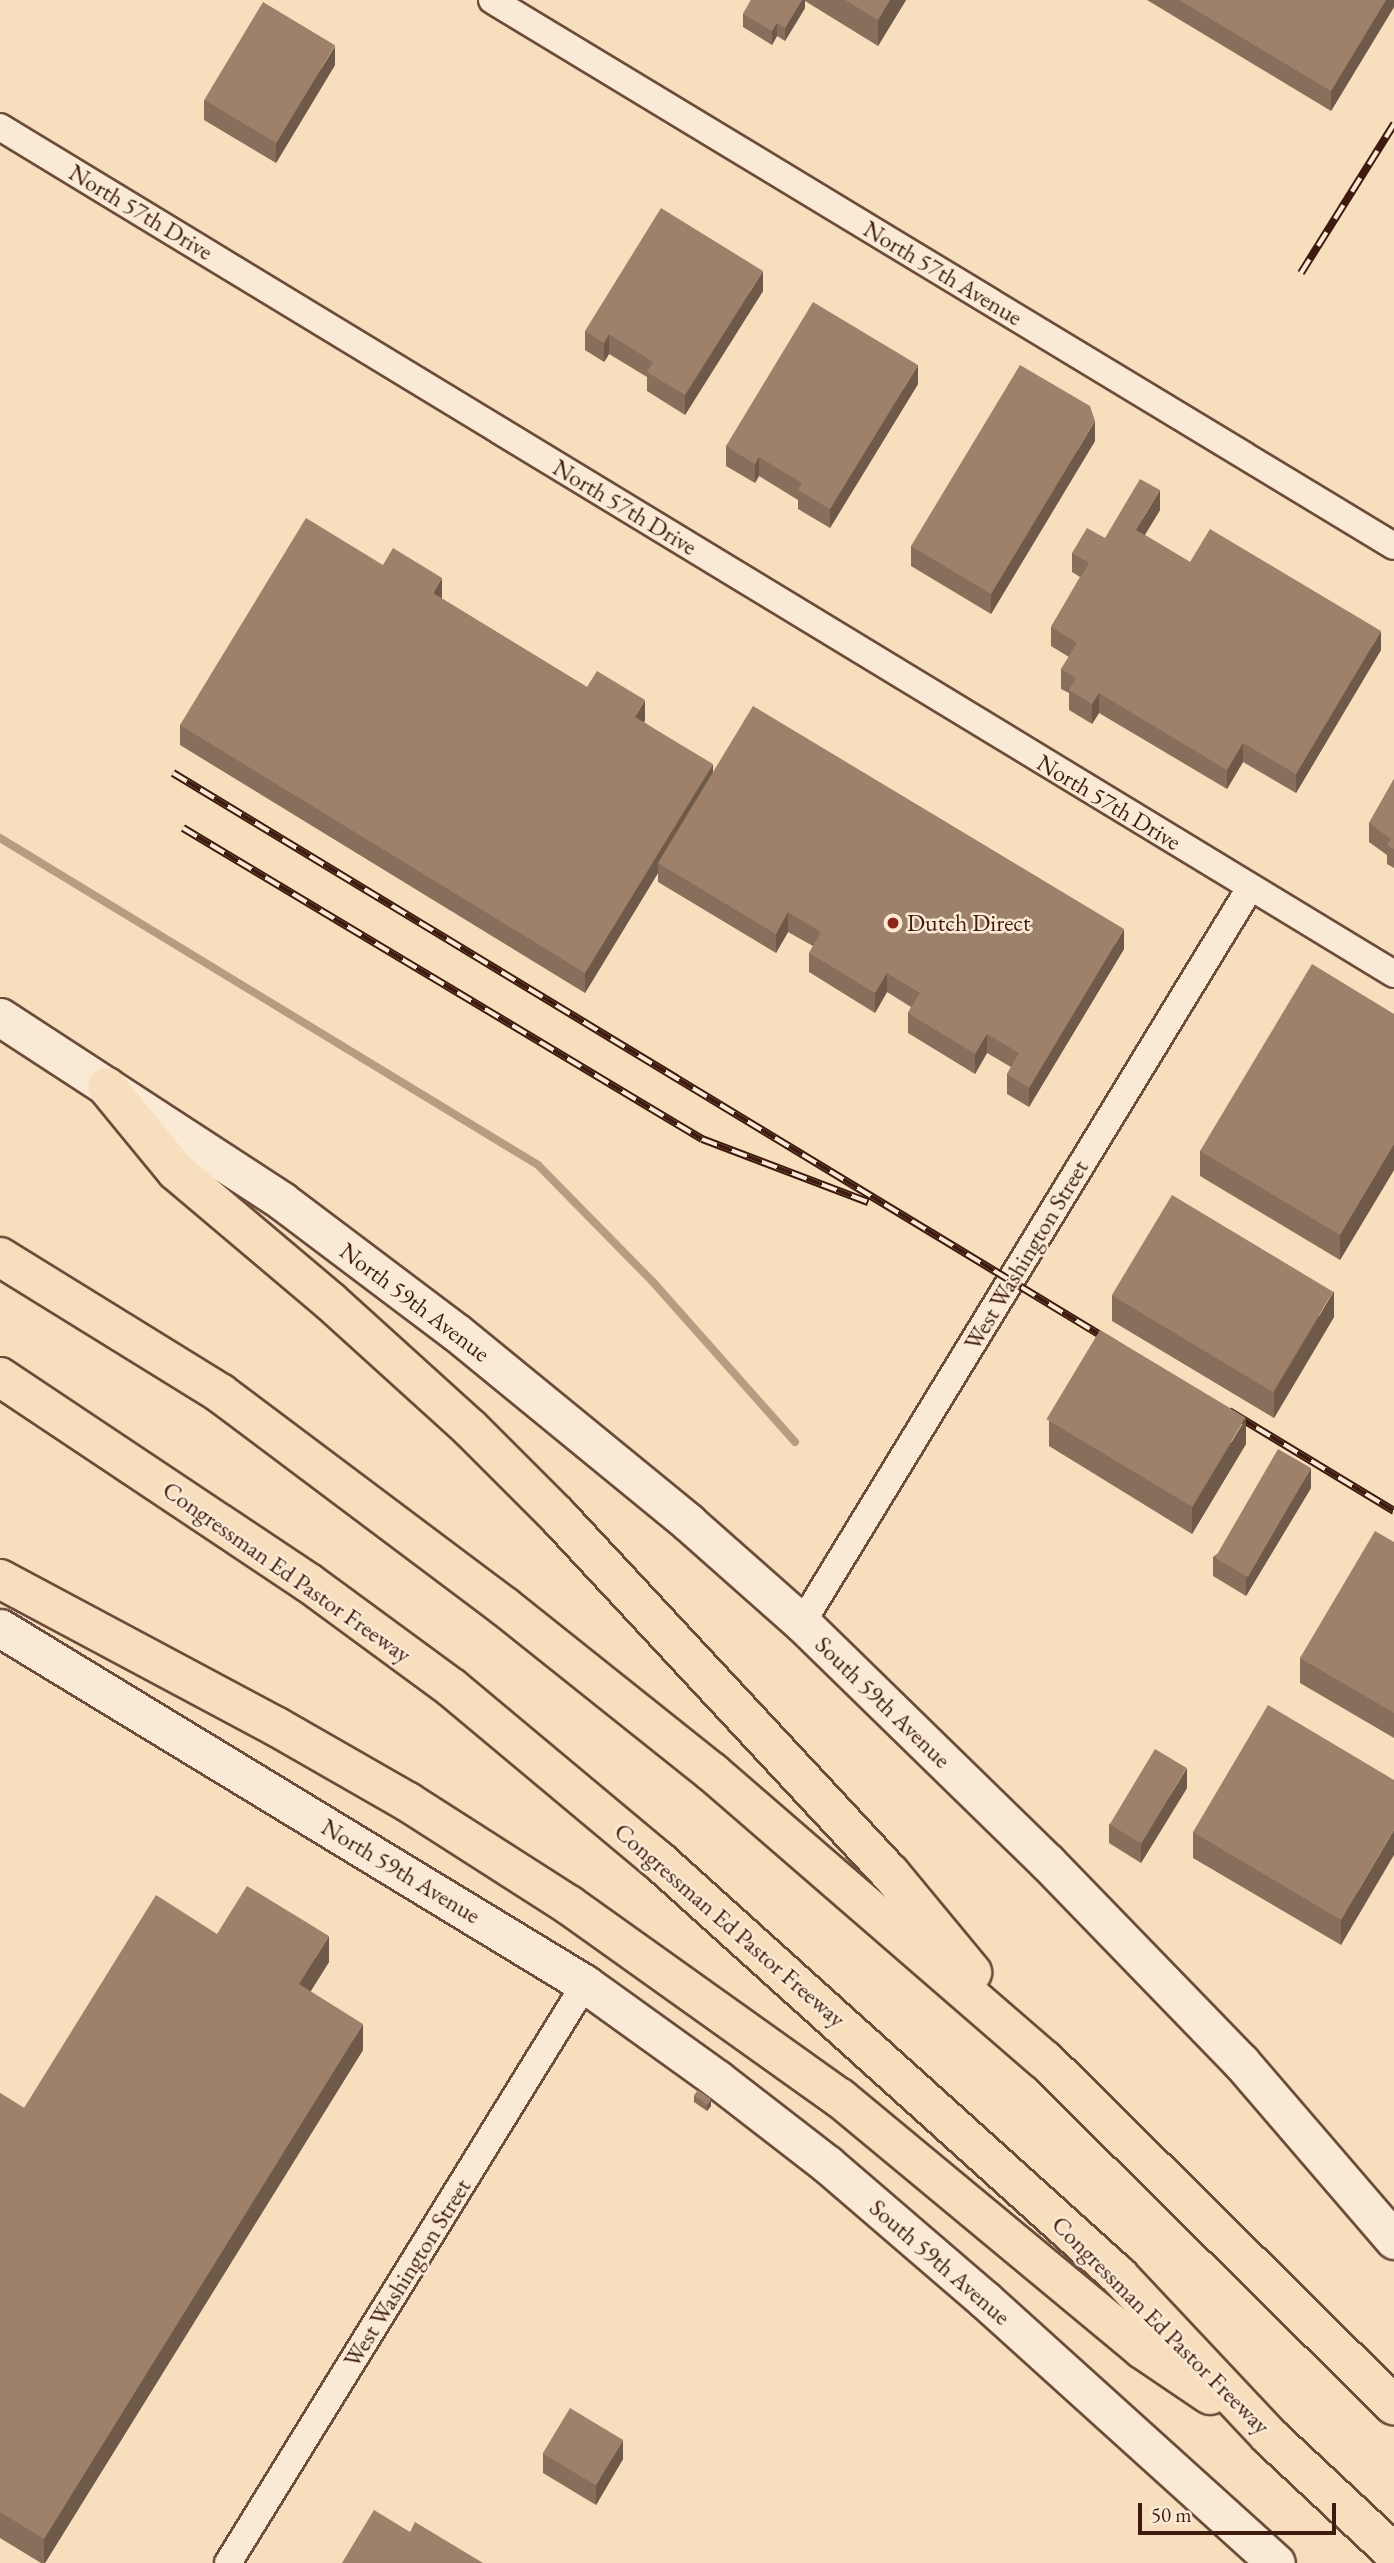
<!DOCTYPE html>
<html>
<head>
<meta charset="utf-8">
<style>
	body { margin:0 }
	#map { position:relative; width:1394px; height:2563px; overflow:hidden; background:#f7dfbe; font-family:"EB Garamond",serif }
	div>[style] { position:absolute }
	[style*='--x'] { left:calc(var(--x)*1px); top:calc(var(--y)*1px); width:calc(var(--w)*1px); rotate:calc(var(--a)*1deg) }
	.stream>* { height:8px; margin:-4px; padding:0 4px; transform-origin:4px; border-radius:4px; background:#b89c82 }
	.roads { filter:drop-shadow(2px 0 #6c4c3a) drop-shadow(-2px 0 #6c4c3a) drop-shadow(0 2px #6c4c3a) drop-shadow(0 -2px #6c4c3a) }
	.minor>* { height:26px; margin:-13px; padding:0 13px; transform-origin:13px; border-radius:13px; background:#faead5 }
	.secondary>* { height:37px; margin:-18.5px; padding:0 18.5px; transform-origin:18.5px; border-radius:18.5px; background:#faead5 }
	.motorway>* { height:38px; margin:-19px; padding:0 19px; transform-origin:19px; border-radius:19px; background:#f7dfbe }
	.rail>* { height:8px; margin-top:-4px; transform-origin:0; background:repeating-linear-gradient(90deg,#faead5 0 16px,#3e1b0e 0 32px); box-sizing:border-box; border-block:2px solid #3e1b0e }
	.wall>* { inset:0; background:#886f5b }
	.shaded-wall>* { inset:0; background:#6f5a4a }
	.building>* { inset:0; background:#9e816a; transform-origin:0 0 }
	.dots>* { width:19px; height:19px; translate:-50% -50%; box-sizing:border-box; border:4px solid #faead5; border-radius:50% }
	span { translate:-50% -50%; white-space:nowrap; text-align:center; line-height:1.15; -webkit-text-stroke:5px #faead5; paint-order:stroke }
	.street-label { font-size:24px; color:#3e1b0e }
	.poi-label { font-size:24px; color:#3e1b0e }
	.left { translate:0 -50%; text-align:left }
	.scale { position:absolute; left:1138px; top:2503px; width:198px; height:32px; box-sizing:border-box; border:4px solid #3e1b0e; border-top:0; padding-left:9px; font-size:21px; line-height:24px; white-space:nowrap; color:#3e1b0e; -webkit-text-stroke:5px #faead5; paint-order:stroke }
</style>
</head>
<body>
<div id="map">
	<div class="stream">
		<i style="--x:0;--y:838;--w:630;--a:31.29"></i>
		<i style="--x:538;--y:1165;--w:164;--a:45.5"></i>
		<i style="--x:653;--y:1282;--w:214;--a:48.4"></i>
	</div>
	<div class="roads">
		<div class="minor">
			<i style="--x:492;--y:0;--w:1054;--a:31.19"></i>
			<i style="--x:0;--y:127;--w:1631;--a:31.28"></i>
			<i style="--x:802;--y:1623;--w:861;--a:-58.64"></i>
			<i style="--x:228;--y:2563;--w:680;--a:-58.34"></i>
		</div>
		<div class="secondary">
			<i style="--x:0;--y:1017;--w:337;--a:33.1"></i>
			<i style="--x:282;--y:1201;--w:218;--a:37"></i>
			<i style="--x:456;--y:1332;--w:301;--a:39.3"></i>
			<i style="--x:689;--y:1523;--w:151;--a:41.5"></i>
			<i style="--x:802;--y:1623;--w:342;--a:44.3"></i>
			<i style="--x:1047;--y:1862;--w:279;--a:45.9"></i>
			<i style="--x:1241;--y:2062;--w:235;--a:49.3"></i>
			<i style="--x:0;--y:1628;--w:685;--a:31.32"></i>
			<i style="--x:585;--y:1984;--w:163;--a:35.7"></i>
			<i style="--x:717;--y:2079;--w:139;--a:37.7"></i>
			<i style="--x:827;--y:2164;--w:208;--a:40.7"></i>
			<i style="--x:985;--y:2300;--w:392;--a:42.1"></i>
		</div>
		<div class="motorway">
			<i style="--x:107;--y:1087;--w:109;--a:50.6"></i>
			<i style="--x:176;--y:1171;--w:203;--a:40.2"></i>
			<i style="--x:331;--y:1302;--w:188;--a:42.2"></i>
			<i style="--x:470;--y:1428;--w:123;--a:45"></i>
			<i style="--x:557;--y:1515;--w:489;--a:47.1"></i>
			<i style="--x:890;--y:1873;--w:129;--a:50.4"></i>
			<i style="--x:0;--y:1257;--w:259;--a:31.7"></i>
			<i style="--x:220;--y:1393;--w:356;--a:36.9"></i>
			<i style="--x:505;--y:1607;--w:265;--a:38.6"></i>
			<i style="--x:712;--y:1772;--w:440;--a:40.9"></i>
			<i style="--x:1045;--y:2060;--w:491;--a:44.7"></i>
			<i style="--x:0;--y:1377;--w:371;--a:33.7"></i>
			<i style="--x:309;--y:1583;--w:177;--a:36.3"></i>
			<i style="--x:452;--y:1688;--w:268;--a:39.9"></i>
			<i style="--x:658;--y:1860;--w:621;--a:42.06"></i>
			<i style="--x:1119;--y:2276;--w:219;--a:46.8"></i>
			<i style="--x:1269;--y:2436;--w:171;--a:43.1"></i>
			<i style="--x:0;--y:1579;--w:314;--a:28.1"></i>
			<i style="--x:277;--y:1727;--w:151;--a:29.8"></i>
			<i style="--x:408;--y:1802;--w:191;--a:32.6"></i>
			<i style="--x:569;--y:1905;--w:333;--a:35.5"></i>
			<i style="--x:840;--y:2098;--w:393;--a:39.7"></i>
			<i style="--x:1142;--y:2349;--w:82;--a:34.1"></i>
		</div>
	</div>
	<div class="rail">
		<i style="--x:1301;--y:273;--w:176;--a:-58"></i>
		<i style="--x:173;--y:773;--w:1102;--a:31.22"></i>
		<i style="--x:183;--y:828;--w:605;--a:30.93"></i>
		<i style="--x:702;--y:1139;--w:178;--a:20.8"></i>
		<i style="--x:1229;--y:1411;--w:193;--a:31.2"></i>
	</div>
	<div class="wall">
		<i style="clip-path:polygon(751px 0,906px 0,878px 46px,805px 1px,805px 8px,785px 41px,777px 36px,772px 45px,743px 27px,743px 14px)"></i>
		<i style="clip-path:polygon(1147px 0,1394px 0,1394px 7px,1331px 111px)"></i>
		<i style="clip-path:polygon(335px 65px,276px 163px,204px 120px,204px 100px)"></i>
		<i style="clip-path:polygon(763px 291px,685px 415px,647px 391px,647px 377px,609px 354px,604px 362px,585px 350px,585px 331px)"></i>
		<i style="clip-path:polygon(918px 384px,830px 528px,798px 509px,798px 500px,759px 476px,755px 483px,726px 466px,726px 446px)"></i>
		<i style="clip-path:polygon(1095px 441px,991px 614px,911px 566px,911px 546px)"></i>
		<i style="clip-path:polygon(1160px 510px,1145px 535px,1190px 562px,1381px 650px,1296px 793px,1243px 762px,1227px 789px,1099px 713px,1092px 724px,1069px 710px,1069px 693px,1061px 689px,1061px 669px,1069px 657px,1051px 646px,1051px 627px,1080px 577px,1072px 572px,1072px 553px,1105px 538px)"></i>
		<i style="clip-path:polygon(383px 565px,442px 599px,587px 687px,645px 720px,644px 722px,713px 772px,1124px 949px,1029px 1107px,1007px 1094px,1007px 1074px,1011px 1067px,987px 1053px,975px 1074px,908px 1033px,908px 1013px,911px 1007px,887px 992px,875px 1013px,809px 972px,809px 953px,813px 946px,788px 932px,776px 953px,658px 882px,658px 873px,585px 993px,180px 745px,180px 725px)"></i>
		<i style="clip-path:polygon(1394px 779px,1394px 868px,1387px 864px,1387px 855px,1369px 842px,1369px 823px)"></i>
		<i style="clip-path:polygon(1394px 1014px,1394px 1170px,1340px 1260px,1200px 1176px,1200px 1151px)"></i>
		<i style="clip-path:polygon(1112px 1295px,1334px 1317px,1274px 1418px,1112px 1321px)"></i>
		<i style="clip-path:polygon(1049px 1421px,1246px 1444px,1192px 1534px,1049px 1446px)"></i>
		<i style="clip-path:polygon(1311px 1488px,1246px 1596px,1213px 1576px,1213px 1557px)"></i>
		<i style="clip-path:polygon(1394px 1542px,1394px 1738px,1300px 1683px,1300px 1658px)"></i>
		<i style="clip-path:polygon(1394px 1780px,1341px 1945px,1193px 1858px,1193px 1832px)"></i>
		<i style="clip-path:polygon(1187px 1788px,1141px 1863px,1109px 1843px,1109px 1824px)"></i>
		<i style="clip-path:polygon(217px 1934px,329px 1962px,310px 1992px,363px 2050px,45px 2563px,41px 2563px,0 2538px,0 2093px,24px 2108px)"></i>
		<i style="clip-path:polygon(694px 2095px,711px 2106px,707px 2111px,694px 2102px)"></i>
		<i style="clip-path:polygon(543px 2454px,623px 2459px,596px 2505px,543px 2473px)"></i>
	</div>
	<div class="shaded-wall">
		<i style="clip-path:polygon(802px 0,805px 0,805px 8px,785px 41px,785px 28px)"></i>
		<i style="clip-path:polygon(890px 0,906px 0,878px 46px,878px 20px)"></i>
		<i style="clip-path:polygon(1386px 0,1394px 0,1394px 7px,1331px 111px,1331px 91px)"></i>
		<i style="clip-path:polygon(777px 23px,777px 36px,772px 45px,772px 31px)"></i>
		<i style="clip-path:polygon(335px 46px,335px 65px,276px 163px,276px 143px)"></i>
		<i style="clip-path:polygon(763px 271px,763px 291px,685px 415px,685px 395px)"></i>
		<i style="clip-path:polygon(609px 334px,609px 354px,604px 362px,604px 343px)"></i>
		<i style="clip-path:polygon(918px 365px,918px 384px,830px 528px,830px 509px)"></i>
		<i style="clip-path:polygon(1095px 421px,1095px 441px,991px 614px,991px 594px)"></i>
		<i style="clip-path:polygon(759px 457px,759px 476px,755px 483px,755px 464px)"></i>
		<i style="clip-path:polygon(1160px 490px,1160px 510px,1136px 549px,1136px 530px)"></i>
		<i style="clip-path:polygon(442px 578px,442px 598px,433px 613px,433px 593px)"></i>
		<i style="clip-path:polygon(1381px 631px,1381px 650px,1296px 793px,1296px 774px)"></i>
		<i style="clip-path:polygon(1099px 693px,1099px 713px,1092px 724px,1092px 704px)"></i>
		<i style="clip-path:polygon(645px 700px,645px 720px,635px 736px,635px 717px)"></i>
		<i style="clip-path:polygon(1243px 743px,1243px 762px,1227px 789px,1227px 770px)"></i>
		<i style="clip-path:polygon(713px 764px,713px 783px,658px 863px,658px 873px,585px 993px,585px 973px)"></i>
		<i style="clip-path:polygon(788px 912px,788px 932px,776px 953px,776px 934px)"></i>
		<i style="clip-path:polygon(1124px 929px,1124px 949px,1029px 1107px,1029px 1088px)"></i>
		<i style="clip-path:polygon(887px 973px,887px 992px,875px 1013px,875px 993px)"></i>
		<i style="clip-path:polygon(987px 1034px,987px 1053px,975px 1074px,975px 1054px)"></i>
		<i style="clip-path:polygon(1394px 1144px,1394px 1170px,1340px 1260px,1340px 1235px)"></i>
		<i style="clip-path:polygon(1334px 1291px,1334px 1317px,1274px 1418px,1274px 1392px)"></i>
		<i style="clip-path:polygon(1246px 1418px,1246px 1444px,1192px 1534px,1192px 1508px)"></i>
		<i style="clip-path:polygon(1311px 1468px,1311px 1488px,1246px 1596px,1246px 1577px)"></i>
		<i style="clip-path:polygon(1187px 1768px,1187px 1788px,1141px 1863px,1141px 1843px)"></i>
		<i style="clip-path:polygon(1394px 1830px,1394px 1855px,1341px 1945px,1341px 1920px)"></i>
		<i style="clip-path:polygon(329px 1936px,329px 1962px,299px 2010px,299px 1984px)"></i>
		<i style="clip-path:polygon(363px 2024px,363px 2050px,45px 2563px,44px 2563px,44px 2539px)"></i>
		<i style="clip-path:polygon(711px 2099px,711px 2106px,707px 2111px,707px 2105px)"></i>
		<i style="clip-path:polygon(623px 2440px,623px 2459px,596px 2505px,596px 2485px)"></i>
	</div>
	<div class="building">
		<i style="clip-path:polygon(751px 0,802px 0,785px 28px,777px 23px,772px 31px,743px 14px)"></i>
		<i style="clip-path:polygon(845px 0,890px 0,878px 20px)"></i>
		<i style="clip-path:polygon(1179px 0,1386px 0,1331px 91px)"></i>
		<i style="left:263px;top:2px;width:84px;height:114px;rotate:31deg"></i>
		<i style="clip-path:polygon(661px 208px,763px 271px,685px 395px,647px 372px,653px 362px,609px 334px,604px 343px,585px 331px)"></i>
		<i style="clip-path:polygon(813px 302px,918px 365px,830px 509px,798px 490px,802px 483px,759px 457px,755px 464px,726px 446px)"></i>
		<i style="clip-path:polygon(1020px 365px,1090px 406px,1095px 421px,991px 594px,911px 546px)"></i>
		<i style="clip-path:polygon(1140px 479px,1160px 490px,1136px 530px,1190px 562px,1210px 529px,1381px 631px,1296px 774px,1243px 743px,1227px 770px,1099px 693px,1092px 704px,1069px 690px,1076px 678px,1061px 669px,1077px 643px,1051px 627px,1089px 563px,1072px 553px,1087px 528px,1105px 538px)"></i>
		<i style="clip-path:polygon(306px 518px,383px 565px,393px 548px,442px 578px,433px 593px,587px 687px,597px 671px,645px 700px,635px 717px,713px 764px,585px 973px,180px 725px)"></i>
		<i style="clip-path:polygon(753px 706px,1124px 929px,1029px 1088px,1007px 1074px,1019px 1053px,987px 1034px,975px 1054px,908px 1013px,920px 993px,887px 973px,875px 993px,809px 953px,821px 932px,788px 912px,776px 934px,658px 863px)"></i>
		<i style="clip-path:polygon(1394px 779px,1394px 849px,1387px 845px,1391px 839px,1369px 823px)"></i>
		<i style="clip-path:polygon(1312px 964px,1394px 1014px,1394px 1144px,1340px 1235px,1200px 1151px)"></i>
		<i style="left:1172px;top:1195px;width:188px;height:117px;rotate:31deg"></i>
		<i style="left:1100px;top:1330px;width:170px;height:104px;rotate:31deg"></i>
		<i style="left:1278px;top:1449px;width:38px;height:126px;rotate:30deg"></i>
		<i style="clip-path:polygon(1375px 1531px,1394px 1542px,1394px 1713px,1300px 1658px)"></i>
		<i style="clip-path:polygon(1268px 1705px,1394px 1780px,1394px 1830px,1341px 1920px,1193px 1832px)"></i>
		<i style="left:1155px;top:1749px;width:37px;height:88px;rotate:31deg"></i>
		<i style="clip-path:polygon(247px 1886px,329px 1936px,299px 1984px,363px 2024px,44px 2539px,0 2512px,0 2093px,24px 2108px,156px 1895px,217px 1934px)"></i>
		<i style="clip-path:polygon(698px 2090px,711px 2099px,707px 2105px,694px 2095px)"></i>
		<i style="left:570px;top:2408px;width:62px;height:53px;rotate:31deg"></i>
		<i style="clip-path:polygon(374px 2510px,410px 2532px,415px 2522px,483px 2563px,342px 2563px)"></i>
	</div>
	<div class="dots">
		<i style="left:893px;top:923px;background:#8f2418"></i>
	</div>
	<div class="street-label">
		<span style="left:141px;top:212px;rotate:31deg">North 57th Drive</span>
		<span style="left:943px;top:273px;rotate:31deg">North 57th Avenue</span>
		<span style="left:625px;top:507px;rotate:31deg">North 57th Drive</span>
		<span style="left:1109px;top:802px;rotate:31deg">North 57th Drive</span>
		<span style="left:1026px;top:1255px;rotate:-59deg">West Washington Street</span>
		<span style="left:415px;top:1302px;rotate:37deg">North 59th Avenue</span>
		<span style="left:287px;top:1572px;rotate:35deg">Congressman Ed Pastor Freeway</span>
		<span style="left:883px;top:1702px;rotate:44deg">South 59th Avenue</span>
		<span style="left:401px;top:1871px;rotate:31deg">North 59th Avenue</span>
		<span style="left:730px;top:1925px;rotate:41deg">Congressman Ed Pastor Freeway</span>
		<span style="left:940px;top:2262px;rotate:41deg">South 59th Avenue</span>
		<span style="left:407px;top:2273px;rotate:-58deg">West Washington Street</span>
		<span style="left:1161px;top:2325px;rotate:45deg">Congressman Ed Pastor Freeway</span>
	</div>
	<div class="poi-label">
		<span class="left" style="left:907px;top:923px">Dutch Direct</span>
	</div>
	<div class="scale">50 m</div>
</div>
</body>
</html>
